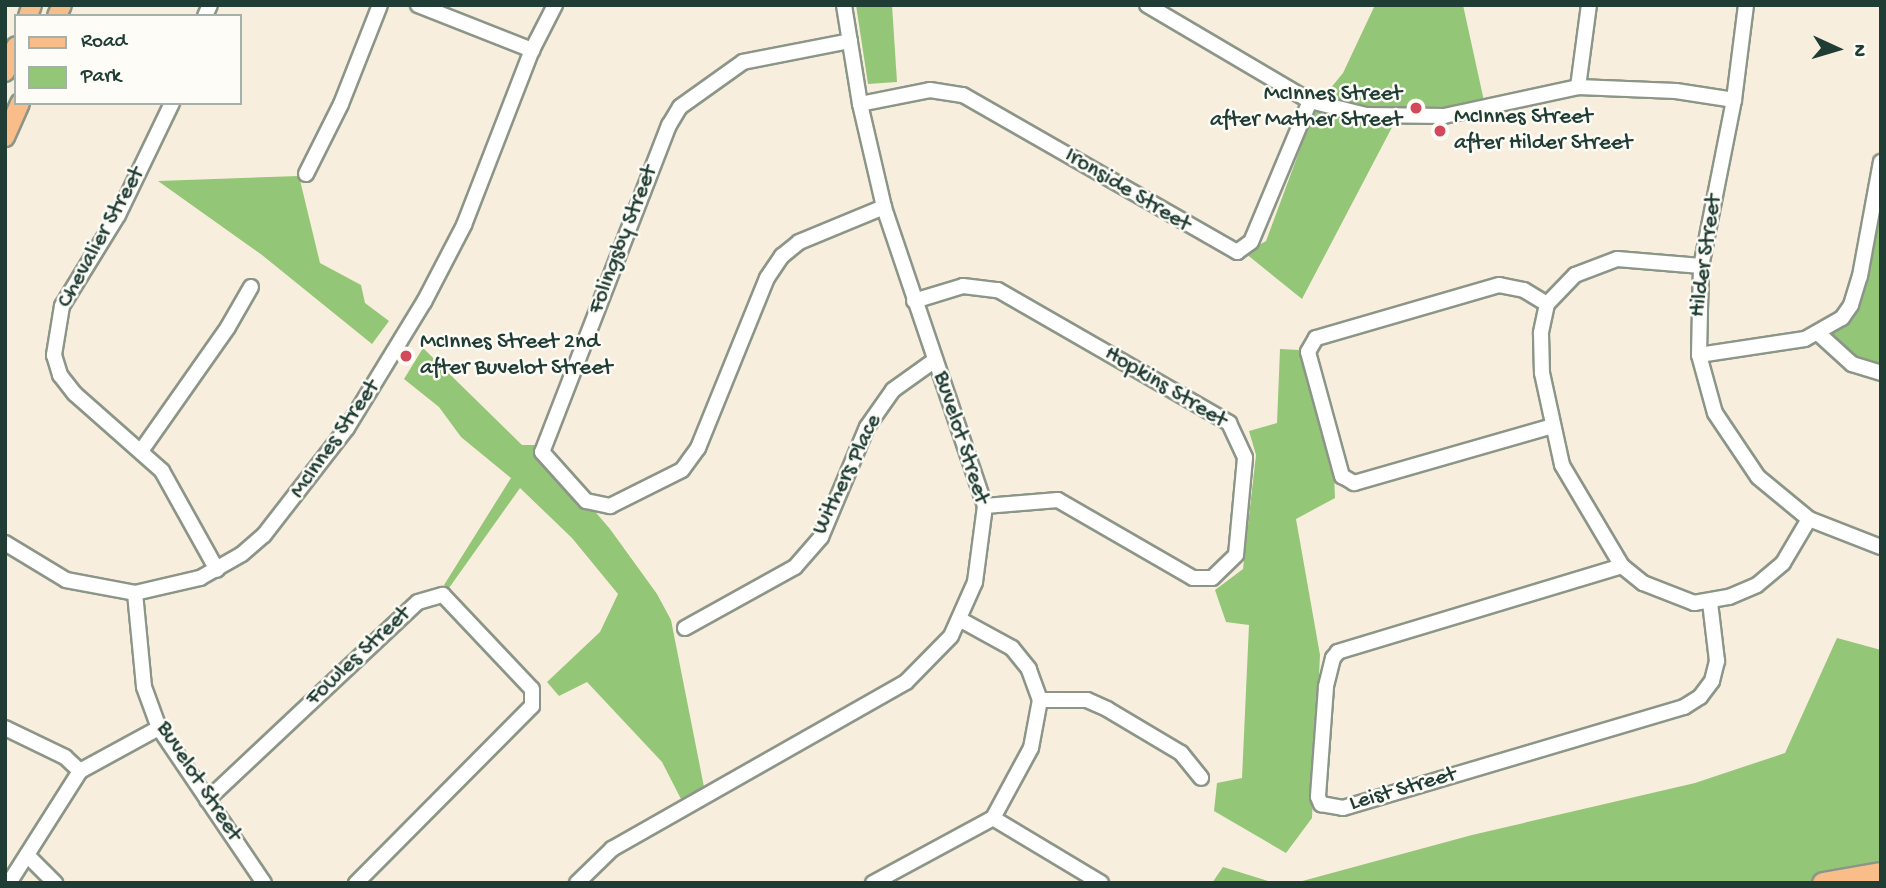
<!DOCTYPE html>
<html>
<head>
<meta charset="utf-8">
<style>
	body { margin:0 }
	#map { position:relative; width:1886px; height:888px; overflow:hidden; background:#f8eedd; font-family:"Gochi Hand",sans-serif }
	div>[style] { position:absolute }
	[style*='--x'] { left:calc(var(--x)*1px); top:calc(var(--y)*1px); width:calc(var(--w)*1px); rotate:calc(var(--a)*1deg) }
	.green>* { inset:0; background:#94c677 }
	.roads { filter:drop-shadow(2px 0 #8c9688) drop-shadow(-2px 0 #8c9688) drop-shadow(0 2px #8c9688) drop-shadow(0 -2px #8c9688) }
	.minor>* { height:14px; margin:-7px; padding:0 7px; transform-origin:7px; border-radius:7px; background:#fff }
	.major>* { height:18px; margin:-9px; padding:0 9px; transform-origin:9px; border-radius:9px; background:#f8bd89 }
	.highway>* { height:21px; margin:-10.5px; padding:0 10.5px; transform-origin:10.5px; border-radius:10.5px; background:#f8bd89 }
	.dots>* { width:19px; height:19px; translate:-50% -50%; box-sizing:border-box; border:4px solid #fdfcf7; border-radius:50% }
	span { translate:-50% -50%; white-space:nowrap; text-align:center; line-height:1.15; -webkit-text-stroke:5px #fdfcf7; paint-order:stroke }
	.poi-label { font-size:23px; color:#1f3d34 }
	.right { translate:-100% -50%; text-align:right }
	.left { translate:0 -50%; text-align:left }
	.street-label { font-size:23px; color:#1f3d34 }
	.frame { position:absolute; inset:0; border:7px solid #1f3d34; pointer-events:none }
	.legend { position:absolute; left:14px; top:14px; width:228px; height:91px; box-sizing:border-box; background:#fdfcf7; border:2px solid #a4b0a9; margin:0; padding:9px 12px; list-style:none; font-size:21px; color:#1f3d34 }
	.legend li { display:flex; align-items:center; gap:14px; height:35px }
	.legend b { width:35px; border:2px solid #a4b0a9 }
	.north { position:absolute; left:1802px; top:14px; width:70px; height:70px; -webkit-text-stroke:5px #fdfcf7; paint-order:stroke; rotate:94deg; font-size:19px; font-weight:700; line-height:28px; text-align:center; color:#1f3d34 }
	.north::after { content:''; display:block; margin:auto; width:24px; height:32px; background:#1f3d34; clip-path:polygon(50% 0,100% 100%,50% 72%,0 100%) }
</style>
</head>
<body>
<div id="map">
	<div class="green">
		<i style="clip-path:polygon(856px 5px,892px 5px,897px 82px,868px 84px)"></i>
		<i style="clip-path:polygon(1375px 5px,1463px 5px,1484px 101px,1441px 111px,1400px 112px,1302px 299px,1245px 253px,1266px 241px,1316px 106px,1343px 73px)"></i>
		<i style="clip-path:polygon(299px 176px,320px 263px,361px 285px,365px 303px,389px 321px,372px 344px,262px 255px,158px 181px)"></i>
		<i style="clip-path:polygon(1881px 184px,1881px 370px,1853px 359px,1825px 334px,1850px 314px)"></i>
		<i style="clip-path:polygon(423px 348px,522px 445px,538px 445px,610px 529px,657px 594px,671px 620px,704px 787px,681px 799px,662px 762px,587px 682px,559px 696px,547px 682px,600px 632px,618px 594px,572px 538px,520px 488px,449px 588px,444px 585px,511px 478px,461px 437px,439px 407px,404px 379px)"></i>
		<i style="clip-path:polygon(1280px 349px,1300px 350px,1334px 471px,1335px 498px,1296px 519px,1320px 655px,1312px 818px,1286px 853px,1214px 811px,1217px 783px,1242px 778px,1249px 625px,1226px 622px,1215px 590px,1243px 569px,1256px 455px,1249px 431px,1277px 423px)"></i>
		<i style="clip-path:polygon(1837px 638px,1881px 650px,1881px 874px,1828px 883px,1295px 883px,1472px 835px,1695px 783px,1785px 753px)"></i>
		<i style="clip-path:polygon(1223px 867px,1274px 883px,1212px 883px)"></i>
	</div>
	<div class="roads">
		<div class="minor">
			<i style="--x:418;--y:5;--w:123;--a:21.5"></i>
			<i style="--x:1147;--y:5;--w:189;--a:30.5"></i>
			<i style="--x:1310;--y:101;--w:58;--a:14"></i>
			<i style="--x:1366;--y:115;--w:78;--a:0.7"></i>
			<i style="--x:1444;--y:116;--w:137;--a:-12.2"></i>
			<i style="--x:1578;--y:87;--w:98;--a:2.3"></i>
			<i style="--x:1676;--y:91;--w:59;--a:8.8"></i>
			<i style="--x:1746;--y:5;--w:96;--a:97.2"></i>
			<i style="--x:1734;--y:100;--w:169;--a:101.2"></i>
			<i style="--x:1701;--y:266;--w:89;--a:91.3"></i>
			<i style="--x:1699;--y:355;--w:60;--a:74.6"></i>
			<i style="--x:1715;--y:413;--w:77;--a:56.1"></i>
			<i style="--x:1758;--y:477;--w:66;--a:39.5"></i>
			<i style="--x:1809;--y:519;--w:77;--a:21.3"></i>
			<i style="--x:205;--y:16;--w:12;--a:-66"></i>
			<i style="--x:850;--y:41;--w:109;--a:168.9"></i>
			<i style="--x:743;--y:62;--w:77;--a:144.5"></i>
			<i style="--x:680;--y:107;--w:21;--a:121"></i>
			<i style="--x:669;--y:125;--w:351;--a:111.2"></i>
			<i style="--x:542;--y:452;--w:66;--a:48.1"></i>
			<i style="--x:586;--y:501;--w:25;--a:12"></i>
			<i style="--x:610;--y:506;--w:80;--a:-26.6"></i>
			<i style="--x:682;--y:470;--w:27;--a:-54"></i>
			<i style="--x:698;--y:448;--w:183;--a:-67.9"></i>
			<i style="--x:767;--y:278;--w:27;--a:-56"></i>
			<i style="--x:782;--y:256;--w:22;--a:-39"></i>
			<i style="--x:799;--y:242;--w:92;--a:-22.4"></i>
			<i style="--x:1578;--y:87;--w:83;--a:-82.4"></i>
			<i style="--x:172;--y:103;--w:124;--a:115.7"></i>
			<i style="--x:118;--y:215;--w:107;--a:121.6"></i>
			<i style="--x:62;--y:306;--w:50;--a:99.3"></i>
			<i style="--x:54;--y:355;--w:21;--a:73"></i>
			<i style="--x:60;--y:375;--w:24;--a:52"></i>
			<i style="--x:75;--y:394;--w:116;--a:41.5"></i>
			<i style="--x:162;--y:471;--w:113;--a:60.9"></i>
			<i style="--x:860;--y:104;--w:71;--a:-11.3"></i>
			<i style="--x:930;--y:90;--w:33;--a:9"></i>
			<i style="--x:963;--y:95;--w:316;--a:29.8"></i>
			<i style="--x:1237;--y:252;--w:17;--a:-36"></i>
			<i style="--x:1251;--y:242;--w:153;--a:-67.3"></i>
			<i style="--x:306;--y:174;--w:78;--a:-63.4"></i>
			<i style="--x:341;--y:104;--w:106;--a:-68.5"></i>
			<i style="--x:1701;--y:266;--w:84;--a:-175.2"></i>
			<i style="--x:1617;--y:259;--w:45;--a:159.1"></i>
			<i style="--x:1575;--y:275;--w:40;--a:134"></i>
			<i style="--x:1547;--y:304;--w:30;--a:102"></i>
			<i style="--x:1541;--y:333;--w:40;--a:88.6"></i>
			<i style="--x:1542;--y:373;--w:94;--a:77.7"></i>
			<i style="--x:1562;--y:465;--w:117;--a:59.3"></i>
			<i style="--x:1622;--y:566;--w:27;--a:39"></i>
			<i style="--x:1643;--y:583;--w:55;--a:21.4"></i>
			<i style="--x:1694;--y:603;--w:36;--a:-10"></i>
			<i style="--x:1729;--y:597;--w:30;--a:-23"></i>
			<i style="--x:1757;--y:585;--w:34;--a:-40"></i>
			<i style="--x:1783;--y:563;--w:51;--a:-59.4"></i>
			<i style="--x:914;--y:301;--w:51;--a:-17"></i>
			<i style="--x:963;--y:286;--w:35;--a:7"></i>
			<i style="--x:998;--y:290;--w:267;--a:29.9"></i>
			<i style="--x:1229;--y:423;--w:38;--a:65"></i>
			<i style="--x:1245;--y:458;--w:97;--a:95.3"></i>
			<i style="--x:1236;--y:555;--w:33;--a:136"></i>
			<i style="--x:1212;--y:578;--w:19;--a:180"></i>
			<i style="--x:1193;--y:578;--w:156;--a:-150"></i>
			<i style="--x:1058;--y:500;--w:73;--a:175.3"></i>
			<i style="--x:1547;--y:304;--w:27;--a:-149"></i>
			<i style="--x:1524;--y:290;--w:25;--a:-169"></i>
			<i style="--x:1499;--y:285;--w:191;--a:163.8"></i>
			<i style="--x:1316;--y:338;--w:16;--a:120"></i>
			<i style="--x:1308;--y:352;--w:129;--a:74.7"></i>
			<i style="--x:1342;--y:476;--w:14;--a:30"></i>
			<i style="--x:1354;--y:483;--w:207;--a:-16"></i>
			<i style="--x:1819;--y:334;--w:45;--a:42.3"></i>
			<i style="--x:1852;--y:364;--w:30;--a:17"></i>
			<i style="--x:1699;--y:355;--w:107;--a:-8.6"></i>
			<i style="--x:1805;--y:339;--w:43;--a:-29.6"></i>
			<i style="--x:1842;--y:318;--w:16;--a:-55"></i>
			<i style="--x:1851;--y:305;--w:30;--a:-73"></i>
			<i style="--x:1860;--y:276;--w:116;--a:-79.6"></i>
			<i style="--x:141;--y:451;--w:151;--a:-54.9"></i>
			<i style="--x:228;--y:327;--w:46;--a:-60.1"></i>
			<i style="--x:5;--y:543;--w:71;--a:31.2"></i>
			<i style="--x:66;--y:580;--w:70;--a:10.7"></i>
			<i style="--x:135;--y:593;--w:67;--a:-13"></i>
			<i style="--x:200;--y:578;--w:48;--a:-29.7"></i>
			<i style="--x:242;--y:554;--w:29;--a:-41"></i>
			<i style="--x:264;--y:535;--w:135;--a:-52.2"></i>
			<i style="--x:347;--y:428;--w:148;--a:-58.6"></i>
			<i style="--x:424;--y:302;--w:87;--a:-62.5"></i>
			<i style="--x:464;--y:225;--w:188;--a:-68.8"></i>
			<i style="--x:532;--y:50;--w:51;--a:-62.9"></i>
			<i style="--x:1622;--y:566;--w:297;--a:163.2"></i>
			<i style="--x:1338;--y:652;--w:8;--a:130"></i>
			<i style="--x:1333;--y:658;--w:30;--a:104"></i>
			<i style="--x:1326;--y:687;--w:110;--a:94.2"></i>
			<i style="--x:1318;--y:797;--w:8;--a:67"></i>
			<i style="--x:1321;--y:804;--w:22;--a:10"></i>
			<i style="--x:1343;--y:808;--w:356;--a:-16.5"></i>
			<i style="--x:1684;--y:707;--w:19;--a:-32"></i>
			<i style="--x:1700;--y:697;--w:20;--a:-53"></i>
			<i style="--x:1712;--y:681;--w:21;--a:-76"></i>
			<i style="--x:1717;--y:661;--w:59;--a:-96.8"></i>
			<i style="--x:135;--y:593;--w:94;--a:84.5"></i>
			<i style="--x:144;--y:687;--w:44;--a:69.9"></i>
			<i style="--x:159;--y:728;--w:187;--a:55.9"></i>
			<i style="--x:685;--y:628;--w:126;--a:-29"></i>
			<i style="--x:795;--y:567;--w:40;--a:-49"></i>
			<i style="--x:821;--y:537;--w:119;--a:-67.3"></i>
			<i style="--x:867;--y:427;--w:45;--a:-54.9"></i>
			<i style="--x:893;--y:390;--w:52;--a:-35.5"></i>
			<i style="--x:1040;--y:700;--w:47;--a:0"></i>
			<i style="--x:1087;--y:700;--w:22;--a:24"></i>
			<i style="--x:1107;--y:709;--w:86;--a:30.7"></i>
			<i style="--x:1181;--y:753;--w:32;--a:51"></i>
			<i style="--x:5;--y:728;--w:67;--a:25.8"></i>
			<i style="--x:65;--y:757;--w:21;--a:43"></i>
			<i style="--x:207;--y:800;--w:289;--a:-43.2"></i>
			<i style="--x:418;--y:602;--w:26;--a:-16"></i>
			<i style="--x:443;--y:595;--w:129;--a:46.6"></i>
			<i style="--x:532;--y:689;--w:17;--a:90"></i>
			<i style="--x:532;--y:706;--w:250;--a:134.8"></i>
			<i style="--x:993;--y:818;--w:126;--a:31"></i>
			<i style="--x:27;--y:855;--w:40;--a:45"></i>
			<i style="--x:9;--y:883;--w:133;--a:-57.6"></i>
			<i style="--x:80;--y:771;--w:90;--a:-28.6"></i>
			<i style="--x:577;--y:883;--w:49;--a:-44.2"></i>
			<i style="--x:612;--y:849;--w:338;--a:-29.6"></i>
			<i style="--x:906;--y:682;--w:64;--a:-45.6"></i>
			<i style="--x:951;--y:636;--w:59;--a:-66"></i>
			<i style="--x:975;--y:582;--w:77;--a:-82.5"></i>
			<i style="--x:985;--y:506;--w:316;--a:-108.7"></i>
			<i style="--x:884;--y:207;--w:106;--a:-103.1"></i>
			<i style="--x:860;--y:104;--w:100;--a:-99.2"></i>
			<i style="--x:873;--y:883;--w:136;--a:-28.4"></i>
			<i style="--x:993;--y:818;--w:80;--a:-61.5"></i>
			<i style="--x:1031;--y:748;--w:49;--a:-79.4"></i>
			<i style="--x:1040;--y:700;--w:33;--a:-110"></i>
			<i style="--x:1029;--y:669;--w:27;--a:-129"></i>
			<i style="--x:1012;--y:648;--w:58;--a:-151.2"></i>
		</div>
		<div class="major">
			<i style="--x:28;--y:16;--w:12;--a:-70"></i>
			<i style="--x:57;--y:16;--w:12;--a:-66"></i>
			<i style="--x:5;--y:72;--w:28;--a:-67"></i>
			<i style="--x:5;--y:137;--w:37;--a:-66"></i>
		</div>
		<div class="highway">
			<i style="--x:1823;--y:883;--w:59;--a:-9.8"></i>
		</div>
	</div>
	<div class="dots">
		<i style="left:1416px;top:108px;background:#d1495b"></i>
		<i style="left:1440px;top:131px;background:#d1495b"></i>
		<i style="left:406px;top:356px;background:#d1495b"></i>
	</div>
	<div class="poi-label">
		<span class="right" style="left:1402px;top:108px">McInnes Street<br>after Mather Street</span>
		<span class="left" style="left:1454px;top:131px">McInnes Street<br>after Hilder Street</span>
		<span class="left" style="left:420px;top:356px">McInnes Street 2nd<br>after Buvelot Street</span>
	</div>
	<div class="street-label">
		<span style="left:1127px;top:191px;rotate:31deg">Ironside Street</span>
		<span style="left:102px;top:238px;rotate:-61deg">Chevalier Street</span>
		<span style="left:624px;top:240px;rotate:-69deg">Folingsby Street</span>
		<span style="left:1707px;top:256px;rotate:-82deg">Hilder Street</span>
		<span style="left:1165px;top:388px;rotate:31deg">Hopkins Street</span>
		<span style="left:960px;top:438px;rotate:72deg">Buvelot Street</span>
		<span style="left:336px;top:440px;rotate:-55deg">McInnes Street</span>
		<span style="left:848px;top:475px;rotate:-64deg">Withers Place</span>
		<span style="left:359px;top:657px;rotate:-43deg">Fowles Street</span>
		<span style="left:198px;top:782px;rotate:57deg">Buvelot Street</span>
		<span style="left:1403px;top:790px;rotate:-16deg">Leist Street</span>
	</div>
	<div class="frame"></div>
	<ul class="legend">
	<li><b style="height:9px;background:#f8bd89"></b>Road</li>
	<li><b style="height:19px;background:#94c677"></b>Park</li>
	</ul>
	<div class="north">N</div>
</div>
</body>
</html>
